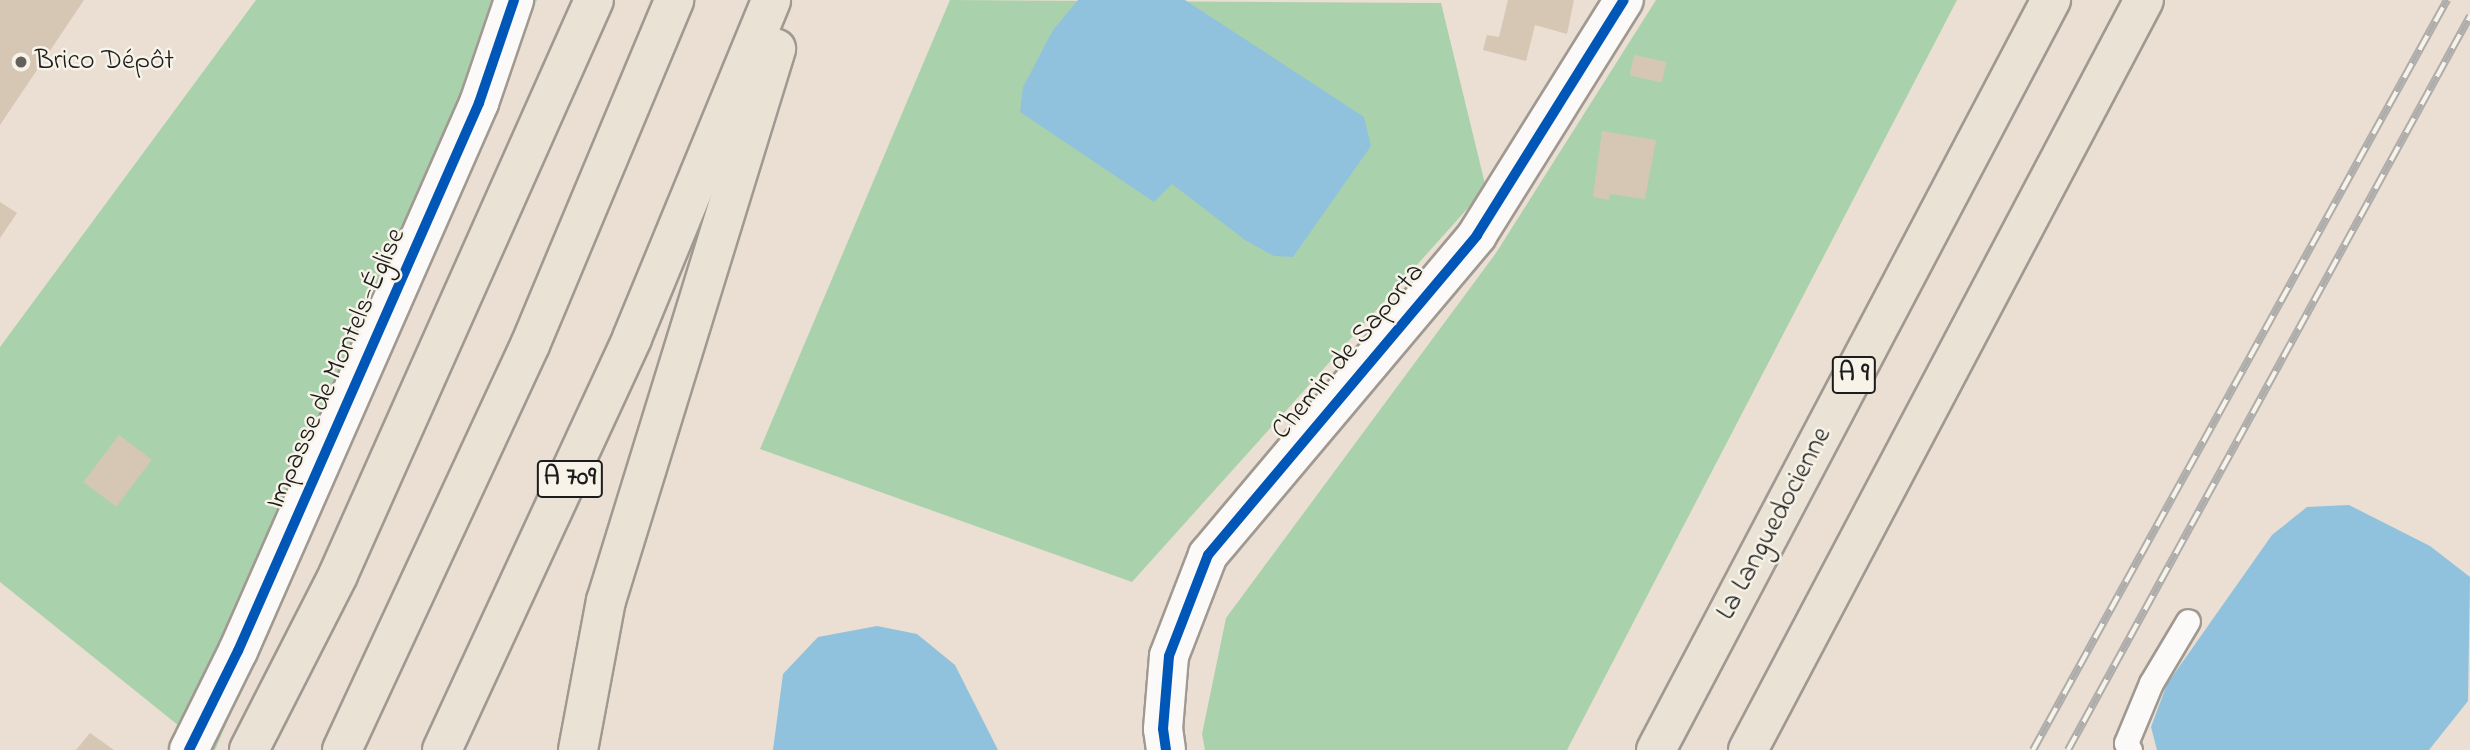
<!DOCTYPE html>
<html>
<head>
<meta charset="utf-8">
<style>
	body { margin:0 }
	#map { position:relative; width:2470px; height:750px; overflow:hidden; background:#eadfd2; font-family:"Indie Flower",sans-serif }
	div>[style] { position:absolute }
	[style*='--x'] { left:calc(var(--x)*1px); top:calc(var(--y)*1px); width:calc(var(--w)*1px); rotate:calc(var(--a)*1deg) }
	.green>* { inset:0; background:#a9d2ac }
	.water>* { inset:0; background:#90c2de }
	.building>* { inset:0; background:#d6c6b4; transform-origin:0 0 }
	.roads { filter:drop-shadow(2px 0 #a09992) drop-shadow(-2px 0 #a09992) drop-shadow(0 2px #a09992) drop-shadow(0 -2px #a09992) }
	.service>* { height:23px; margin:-11.5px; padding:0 11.5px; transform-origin:11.5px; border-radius:11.5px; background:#fcfaf8 }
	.minor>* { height:38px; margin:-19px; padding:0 19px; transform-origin:19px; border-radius:19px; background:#fcfaf8 }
	.tertiary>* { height:38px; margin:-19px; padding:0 19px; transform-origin:19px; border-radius:19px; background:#fcfaf8 }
	.motorway>* { height:38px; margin:-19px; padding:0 19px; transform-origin:19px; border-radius:19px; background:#eae2d5 }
	.rail>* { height:8px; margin-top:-4px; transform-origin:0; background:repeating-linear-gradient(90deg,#f7f3e8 0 16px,#aeadab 0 32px); box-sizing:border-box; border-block:2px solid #aeadab }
	.cycleway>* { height:10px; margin:-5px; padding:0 5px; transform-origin:5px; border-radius:5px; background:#0057b8 }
	.dots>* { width:19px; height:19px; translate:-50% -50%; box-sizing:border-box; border:4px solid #f7f3e8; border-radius:50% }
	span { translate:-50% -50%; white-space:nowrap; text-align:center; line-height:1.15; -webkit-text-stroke:5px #f7f3e8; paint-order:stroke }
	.shield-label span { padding:2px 5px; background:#f7f3e8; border:2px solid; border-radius:5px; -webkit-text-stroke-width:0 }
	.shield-label { font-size:26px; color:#1c1c1c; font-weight:700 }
	.poi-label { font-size:28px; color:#1c1c1c }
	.left { translate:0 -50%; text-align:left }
	.street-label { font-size:28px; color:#1c1c1c }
</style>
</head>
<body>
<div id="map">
	<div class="green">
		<i style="clip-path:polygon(256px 0,537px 0,215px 750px,209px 750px,0 582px,0 347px)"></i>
		<i style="clip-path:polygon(950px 0,1441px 3px,1486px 188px,1132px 582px,760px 449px)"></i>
		<i style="clip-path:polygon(1656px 0,1957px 0,1567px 750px,1205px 750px,1202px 734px,1226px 618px,1496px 253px)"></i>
	</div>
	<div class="water">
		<i style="clip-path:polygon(1078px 0,1185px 0,1364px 117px,1371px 146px,1293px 257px,1274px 256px,1245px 240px,1172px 184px,1154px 202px,1020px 112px,1023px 87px,1053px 30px)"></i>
		<i style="clip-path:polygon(2349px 505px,2430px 546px,2470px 577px,2468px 701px,2429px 750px,2157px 750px,2151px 727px,2167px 684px,2272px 535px,2307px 507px)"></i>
		<i style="clip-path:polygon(877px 626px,917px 634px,955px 665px,998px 750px,773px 750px,783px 674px,818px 637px)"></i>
	</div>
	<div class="building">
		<i style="clip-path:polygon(0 0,84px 0,0 125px)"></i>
		<i style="clip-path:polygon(1508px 0,1574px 0,1567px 34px,1535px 25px,1526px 61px,1483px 50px,1487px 35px,1499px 37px)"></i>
		<i style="left:1634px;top:55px;width:33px;height:21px;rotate:12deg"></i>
		<i style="clip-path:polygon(1602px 131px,1656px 140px,1645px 199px,1610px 194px,1609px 200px,1593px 197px)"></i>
		<i style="clip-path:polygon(0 202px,17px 213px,0 238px)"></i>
		<i style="left:119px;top:435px;width:41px;height:59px;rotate:37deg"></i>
		<i style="clip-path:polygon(90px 733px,114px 750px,76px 750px)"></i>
	</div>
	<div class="roads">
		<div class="service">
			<i style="--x:2130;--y:750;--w:8;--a:-120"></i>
			<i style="--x:2126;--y:743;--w:65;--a:-67.4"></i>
			<i style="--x:2151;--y:683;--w:72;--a:-59.2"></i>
		</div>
		<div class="minor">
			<i style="--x:189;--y:750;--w:110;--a:-63.7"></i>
			<i style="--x:238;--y:651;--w:599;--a:-66.26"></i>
			<i style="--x:479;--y:103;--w:109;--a:-71.2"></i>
		</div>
		<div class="tertiary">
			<i style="--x:1166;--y:750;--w:21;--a:-98"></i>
			<i style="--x:1163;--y:729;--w:73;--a:-85.3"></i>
			<i style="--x:1169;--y:656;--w:108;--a:-68.9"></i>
			<i style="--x:1208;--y:555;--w:418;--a:-49.9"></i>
			<i style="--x:1477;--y:235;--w:277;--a:-58"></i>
		</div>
		<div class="motorway">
			<i style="--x:249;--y:750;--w:196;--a:-63"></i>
			<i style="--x:338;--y:575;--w:629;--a:-66"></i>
			<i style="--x:342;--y:750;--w:447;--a:-65.1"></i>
			<i style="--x:530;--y:345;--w:374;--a:-67.3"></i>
			<i style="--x:442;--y:750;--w:454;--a:-65.2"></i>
			<i style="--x:632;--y:338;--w:365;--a:-67.6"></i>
			<i style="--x:578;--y:750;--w:152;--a:-79.4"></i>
			<i style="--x:606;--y:601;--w:578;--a:-72.88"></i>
			<i style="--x:1656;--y:750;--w:848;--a:-62.23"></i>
			<i style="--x:1748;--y:750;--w:848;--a:-62.17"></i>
		</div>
	</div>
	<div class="rail">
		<i style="--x:2033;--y:750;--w:857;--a:-61.1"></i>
		<i style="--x:2068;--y:750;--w:837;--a:-61.29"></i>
	</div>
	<div class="cycleway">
		<i style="--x:189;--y:750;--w:110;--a:-63.7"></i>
		<i style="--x:238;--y:651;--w:599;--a:-66.26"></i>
		<i style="--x:479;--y:103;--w:109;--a:-71.2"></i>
		<i style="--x:1166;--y:750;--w:21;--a:-98"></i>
		<i style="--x:1163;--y:729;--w:73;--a:-85.3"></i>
		<i style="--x:1169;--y:656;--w:108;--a:-68.9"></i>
		<i style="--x:1208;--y:555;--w:418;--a:-49.9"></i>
		<i style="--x:1477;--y:235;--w:277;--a:-58"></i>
	</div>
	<div class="dots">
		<i style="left:21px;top:62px;background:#64605c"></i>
	</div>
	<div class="shield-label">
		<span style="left:1854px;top:375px">A 9</span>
		<span style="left:570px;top:479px">A 709</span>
	</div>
	<div class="poi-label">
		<span class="left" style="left:35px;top:62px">Brico Dépôt</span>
	</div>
	<div class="street-label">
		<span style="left:1349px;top:352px;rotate:-50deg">Chemin de Saporta</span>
		<span style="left:337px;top:369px;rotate:-66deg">Impasse de Montels-Église</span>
		<span style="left:1775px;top:524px;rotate:-62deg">La Languedocienne</span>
	</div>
</div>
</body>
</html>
